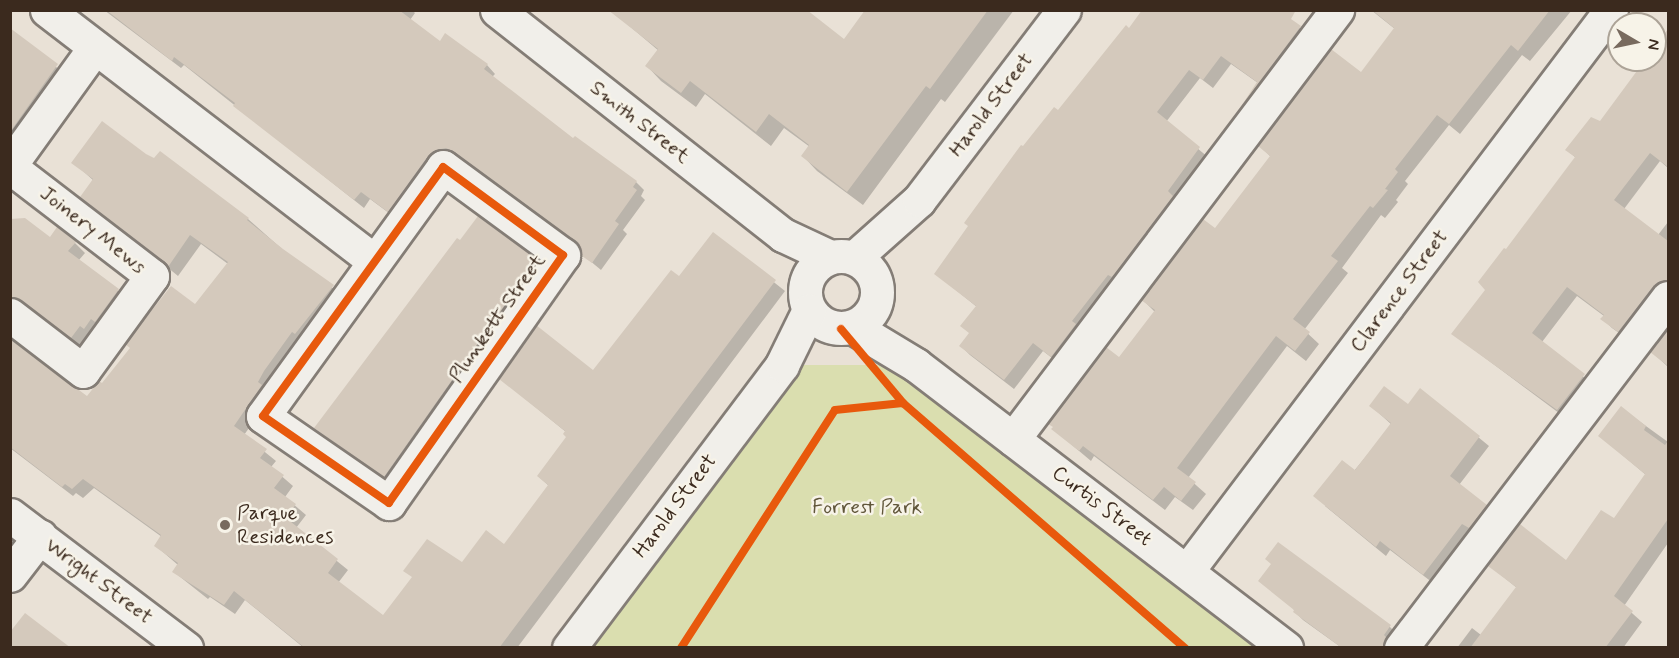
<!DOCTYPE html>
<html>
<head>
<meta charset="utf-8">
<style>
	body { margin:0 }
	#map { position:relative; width:1679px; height:658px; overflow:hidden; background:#e9e1d6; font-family:Mynerve,sans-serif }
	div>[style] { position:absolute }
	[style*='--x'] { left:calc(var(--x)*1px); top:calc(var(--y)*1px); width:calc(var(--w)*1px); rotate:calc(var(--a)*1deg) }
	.green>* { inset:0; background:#dadeaf }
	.shadow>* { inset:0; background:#0003; transform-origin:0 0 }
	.building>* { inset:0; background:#d4c9bc }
	.roads { filter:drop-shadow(2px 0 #847d76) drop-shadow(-2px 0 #847d76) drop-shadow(0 2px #847d76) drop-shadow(0 -2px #847d76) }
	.minor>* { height:33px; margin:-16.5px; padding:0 16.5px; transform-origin:16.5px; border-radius:16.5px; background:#f1efea }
	.minor>.ring { margin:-16.5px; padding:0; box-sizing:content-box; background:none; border:33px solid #f1efea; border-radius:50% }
	.cycleway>* { height:8px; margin:-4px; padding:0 4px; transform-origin:4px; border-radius:4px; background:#e8590c }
	.dots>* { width:16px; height:16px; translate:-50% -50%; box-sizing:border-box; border:3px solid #f7f3e8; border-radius:50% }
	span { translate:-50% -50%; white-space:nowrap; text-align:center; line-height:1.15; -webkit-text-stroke:5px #f7f3e8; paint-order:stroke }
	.street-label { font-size:21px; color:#3b2a1e }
	.park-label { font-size:21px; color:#60563a }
	.poi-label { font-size:21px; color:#3b2a1e }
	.left { translate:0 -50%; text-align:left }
	.frame { position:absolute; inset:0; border:12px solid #3b2a1e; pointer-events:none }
	.north { position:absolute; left:1607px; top:12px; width:60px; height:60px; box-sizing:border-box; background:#f7f3e8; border:2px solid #aca397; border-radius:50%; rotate:99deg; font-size:16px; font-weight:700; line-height:24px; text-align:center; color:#3b2a1e }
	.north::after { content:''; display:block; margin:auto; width:21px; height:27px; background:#786a5e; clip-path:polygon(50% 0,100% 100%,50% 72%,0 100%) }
</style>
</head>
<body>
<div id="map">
	<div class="green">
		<i style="clip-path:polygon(782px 365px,916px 365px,1286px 648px,569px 648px)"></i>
	</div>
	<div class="shadow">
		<i style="clip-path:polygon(104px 10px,412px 10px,415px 13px,410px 20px,440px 43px,487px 65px,495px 74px,492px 77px,574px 140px,636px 182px,644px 190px,641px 196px,645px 200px,623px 230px,627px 234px,601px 270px,583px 255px,580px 245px,464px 160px,455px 156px,397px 219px,370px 199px,364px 208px,184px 65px,181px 68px)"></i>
		<i style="clip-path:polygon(872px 10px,1014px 10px,945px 102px,941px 99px,863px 205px,817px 171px,803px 156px,810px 147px,784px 128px,771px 146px,705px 94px,696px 107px,661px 81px,647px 66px,659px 51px,620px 18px,844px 41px)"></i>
		<i style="clip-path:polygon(1279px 10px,1310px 37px,1250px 116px,1242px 107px,1258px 83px,1231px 64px,1213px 88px,1200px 78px,1166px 122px,1209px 158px,1061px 365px,1043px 351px,1014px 389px,970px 355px,961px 346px,970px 334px,977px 307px,936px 274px,1058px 112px,1129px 30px)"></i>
		<i style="clip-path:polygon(1371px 10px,1572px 10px,1530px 61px,1522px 55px,1460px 134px,1449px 125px,1405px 181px,1408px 184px,1396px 200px,1398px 202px,1385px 218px,1381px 215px,1342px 268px,1348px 273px,1304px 330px,1319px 344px,1306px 361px,1287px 346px,1188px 478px,1206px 494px,1193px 510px,1175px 497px,1165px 510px,1094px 456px,1091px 461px,1053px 429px,1119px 359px,1155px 312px,1143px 300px,1215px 230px,1271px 157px,1260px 146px,1361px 74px,1395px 29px)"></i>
		<i style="clip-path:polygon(10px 30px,66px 75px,10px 153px)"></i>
		<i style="clip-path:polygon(1668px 30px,1668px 168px,1660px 161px,1624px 209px,1658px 235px,1668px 222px,1668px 284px,1629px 340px,1612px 328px,1603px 319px,1604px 316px,1577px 296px,1542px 342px,1593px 385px,1567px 419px,1453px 334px,1487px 290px,1507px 251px,1576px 158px,1567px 150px,1600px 123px,1647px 60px,1655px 60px,1655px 49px)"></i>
		<i style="clip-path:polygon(145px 155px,248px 219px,283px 250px,343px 296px,244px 435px,276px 461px,271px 467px,293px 486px,285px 497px,306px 515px,296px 528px,348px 570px,338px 583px,383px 617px,462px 564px,504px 546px,549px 486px,538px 476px,568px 437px,566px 432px,501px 379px,593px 372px,680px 278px,713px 234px,785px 291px,517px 648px,304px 648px,245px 600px,235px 614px,210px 597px,208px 599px,174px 572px,178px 565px,156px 546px,162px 537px,94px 488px,83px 498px,76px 493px,73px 496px,10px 448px,10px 341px,87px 398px,195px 306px,228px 264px,201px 244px,178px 276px,82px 197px,94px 181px,73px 162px)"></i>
		<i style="left:478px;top:218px;width:83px;height:265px;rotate:37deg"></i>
		<i style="clip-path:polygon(10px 221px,51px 239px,75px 243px,85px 253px,79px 260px,129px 300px,82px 347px,24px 306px,10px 309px)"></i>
		<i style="clip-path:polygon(1668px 331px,1668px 367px,1652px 352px)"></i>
		<i style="clip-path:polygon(1421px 390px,1489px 446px,1459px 485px,1495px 515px,1433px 583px,1390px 550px,1386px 556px,1325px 506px,1392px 425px,1371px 406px,1408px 406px)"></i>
		<i style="clip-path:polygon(1621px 408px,1668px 442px,1668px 543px,1624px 606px,1642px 622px,1623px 648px,1457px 648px,1472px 628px,1481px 635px,1517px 588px,1490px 566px,1567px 562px,1614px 520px,1646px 475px,1600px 436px)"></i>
		<i style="clip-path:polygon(1279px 544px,1390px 627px,1398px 635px,1393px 648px,1342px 648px,1303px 620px,1295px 612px,1272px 564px)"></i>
	</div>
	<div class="building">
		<i style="clip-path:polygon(106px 10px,399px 10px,440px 41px,445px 33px,467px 49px,488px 64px,484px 69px,573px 138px,575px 136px,637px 181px,633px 187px,637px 190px,615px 221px,619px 224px,592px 263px,582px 256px,580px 247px,574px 240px,454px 152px,446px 148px,436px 150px,428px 156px,388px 212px,361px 192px,354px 200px,233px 106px,235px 103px,174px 57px,172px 61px)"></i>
		<i style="clip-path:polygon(608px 10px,807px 10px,844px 39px,865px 10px,988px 10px,930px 89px,926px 86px,847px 192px,801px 156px,809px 145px,769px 114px,756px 132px,690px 81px,681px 93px,645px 66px,658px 49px)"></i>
		<i style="clip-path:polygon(1142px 10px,1296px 10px,1291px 19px,1301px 26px,1240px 108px,1257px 82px,1221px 56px,1203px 80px,1189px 70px,1157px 112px,1200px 147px,1168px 191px,1173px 196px,1112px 277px,1108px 275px,1072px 321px,1076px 324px,1051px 357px,1033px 343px,1004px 380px,959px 346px,969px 333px,960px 326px,976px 306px,934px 274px,968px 226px,964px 223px,1021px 145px,1023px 146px,1054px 107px,1058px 110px,1126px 25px,1129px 28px)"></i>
		<i style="clip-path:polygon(1372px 10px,1550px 10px,1518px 51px,1511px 45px,1449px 124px,1437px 115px,1395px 169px,1398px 172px,1385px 189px,1388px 190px,1373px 208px,1370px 206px,1331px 256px,1338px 261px,1293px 319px,1310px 332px,1295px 351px,1276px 336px,1177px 468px,1196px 482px,1181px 501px,1164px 487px,1153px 500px,1083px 446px,1079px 451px,1051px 429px,1053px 427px,1048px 424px,1106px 347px,1119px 357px,1155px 310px,1141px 300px,1203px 219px,1215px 228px,1270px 156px,1258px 146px,1331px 49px,1361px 72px,1394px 28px)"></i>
		<i style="clip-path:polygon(10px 28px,58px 64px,10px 132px)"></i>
		<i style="clip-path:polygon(1668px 29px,1668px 167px,1650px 153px,1614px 200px,1668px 241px,1668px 280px,1660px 281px,1653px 287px,1618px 332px,1600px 319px,1604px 315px,1567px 287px,1532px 333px,1585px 374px,1557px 410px,1451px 334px,1485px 290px,1478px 282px,1504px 248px,1506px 249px,1575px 157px,1565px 150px,1591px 117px,1600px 121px,1645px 60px,1655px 60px,1655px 46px)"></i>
		<i style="clip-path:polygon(102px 121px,146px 154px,154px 158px,160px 151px,249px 218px,247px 220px,283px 249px,334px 285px,295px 334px,292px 332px,264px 371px,258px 382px,262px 385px,234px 426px,267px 449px,260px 458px,284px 475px,274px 488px,296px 504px,286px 518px,338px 559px,328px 573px,383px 615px,412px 577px,403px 571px,427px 539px,462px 562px,486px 530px,504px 544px,548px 485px,537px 476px,566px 437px,563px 434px,565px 431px,499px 379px,536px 325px,593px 370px,671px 270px,679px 276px,713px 232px,776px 280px,499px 648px,305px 648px,234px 591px,224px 605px,172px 572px,178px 563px,154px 546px,161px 535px,83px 479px,72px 489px,65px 484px,62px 487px,10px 447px,10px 339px,87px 396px,99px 381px,102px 383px,130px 348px,125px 344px,171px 286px,195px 304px,228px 262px,190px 235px,168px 267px,80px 197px,93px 179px,71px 163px)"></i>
		<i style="clip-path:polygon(478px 216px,537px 259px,384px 477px,314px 428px,457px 238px,460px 240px)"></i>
		<i style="clip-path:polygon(25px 218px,50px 237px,57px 227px,76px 242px,68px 251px,119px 289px,95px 322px,91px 319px,84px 329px,80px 326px,71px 338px,21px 300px,10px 297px,10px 219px)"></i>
		<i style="clip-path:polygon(1668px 328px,1668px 366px,1650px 352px)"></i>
		<i style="clip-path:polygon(1384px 386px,1408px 404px,1420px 388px,1480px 436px,1450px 476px,1487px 505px,1469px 528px,1462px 524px,1423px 575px,1380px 541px,1376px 547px,1313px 496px,1342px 460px,1355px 470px,1391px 423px,1369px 406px)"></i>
		<i style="clip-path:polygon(1621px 406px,1646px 426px,1644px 430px,1665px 445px,1668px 441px,1668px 519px,1614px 596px,1633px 611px,1605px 648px,1470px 648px,1516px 587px,1488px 566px,1520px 524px,1566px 560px,1601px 510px,1614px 518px,1645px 474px,1598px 436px)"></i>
		<i style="clip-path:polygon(1278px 542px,1391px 625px,1384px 635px,1386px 637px,1383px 648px,1342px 648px,1293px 612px,1294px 610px,1258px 581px,1271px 564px,1265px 559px)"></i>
		<i style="clip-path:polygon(25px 613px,71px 648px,10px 648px,10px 632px)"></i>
	</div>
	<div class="roads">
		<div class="minor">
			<i style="--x:47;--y:10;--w:411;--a:37.5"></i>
			<i style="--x:497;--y:10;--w:364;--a:38.2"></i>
			<i style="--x:783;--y:235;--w:52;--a:25.1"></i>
			<i style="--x:10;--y:165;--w:145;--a:-54.2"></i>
			<i style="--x:10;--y:167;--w:179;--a:37.5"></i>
			<i style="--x:152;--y:276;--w:117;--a:126"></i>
			<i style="--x:83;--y:371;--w:92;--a:-142.5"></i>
			<i style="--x:443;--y:167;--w:149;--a:36.3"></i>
			<i style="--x:563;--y:255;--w:303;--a:125.1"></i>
			<i style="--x:389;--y:503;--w:153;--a:-145.4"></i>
			<i style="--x:263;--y:416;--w:307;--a:-54.1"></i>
			<i class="ring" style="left:805px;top:256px;width:39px;height:39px"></i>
			<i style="--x:854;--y:258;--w:87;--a:-41.7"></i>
			<i style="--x:919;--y:200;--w:239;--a:-52.7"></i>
			<i style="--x:853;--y:327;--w:74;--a:31.1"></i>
			<i style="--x:916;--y:365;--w:466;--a:37.4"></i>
			<i style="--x:1013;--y:439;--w:538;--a:-52.94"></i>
			<i style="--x:10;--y:515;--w:221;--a:37.1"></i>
			<i style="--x:1187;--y:571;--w:703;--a:-52.92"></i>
			<i style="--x:10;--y:575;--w:49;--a:-52.4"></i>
			<i style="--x:569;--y:648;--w:354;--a:-53"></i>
			<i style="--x:782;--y:365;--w:61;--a:-63.9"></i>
			<i style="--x:1401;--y:648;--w:440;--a:-52.7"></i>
		</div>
	</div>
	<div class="cycleway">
		<i style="--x:443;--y:167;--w:149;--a:36.3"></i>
		<i style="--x:563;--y:255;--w:303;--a:125.1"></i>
		<i style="--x:389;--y:503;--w:153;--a:-145.4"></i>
		<i style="--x:263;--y:416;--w:307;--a:-54.1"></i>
		<i style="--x:841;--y:329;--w:97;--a:50"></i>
		<i style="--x:903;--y:403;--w:374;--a:41"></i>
		<i style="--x:681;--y:648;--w:283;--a:-57.1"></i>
		<i style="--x:835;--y:410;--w:68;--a:-5.9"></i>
	</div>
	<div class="dots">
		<i style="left:225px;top:525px;background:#786a5e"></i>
	</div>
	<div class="street-label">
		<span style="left:991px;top:105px;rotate:-53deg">Harold Street</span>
		<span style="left:640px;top:122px;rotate:38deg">Smith Street</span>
		<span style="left:93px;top:230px;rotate:38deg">Joinery Mews</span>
		<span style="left:1399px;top:291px;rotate:-53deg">Clarence Street</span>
		<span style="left:497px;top:318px;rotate:-55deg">Plunkett Street</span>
		<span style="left:675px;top:506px;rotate:-53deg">Harold Street</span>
		<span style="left:1102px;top:506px;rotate:37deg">Curtis Street</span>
		<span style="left:99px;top:581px;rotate:37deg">Wright Street</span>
	</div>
	<div class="park-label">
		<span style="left:867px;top:507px">Forrest Park</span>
	</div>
	<div class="poi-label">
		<span class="left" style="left:237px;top:525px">Parque<br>Residences</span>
	</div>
	<div class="frame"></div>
	<div class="north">N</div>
</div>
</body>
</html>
